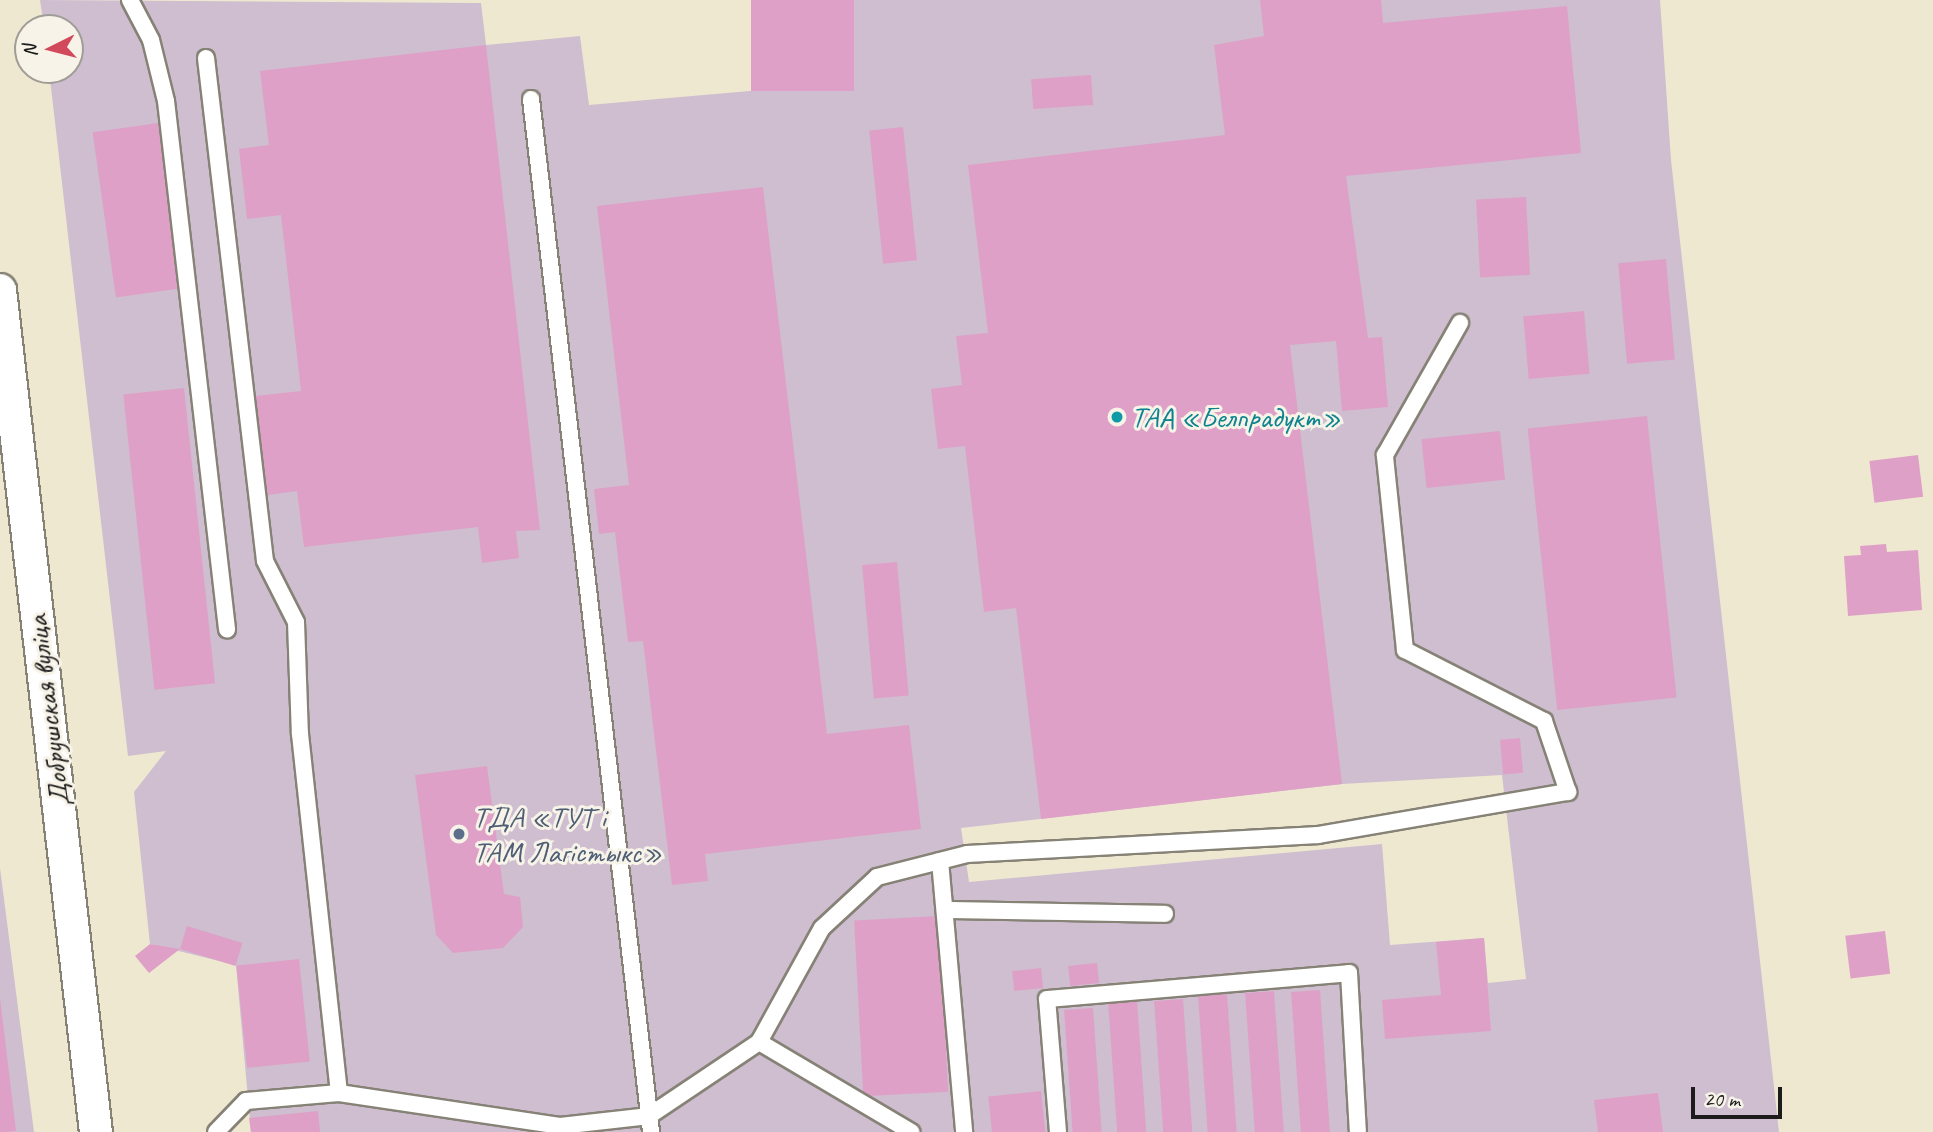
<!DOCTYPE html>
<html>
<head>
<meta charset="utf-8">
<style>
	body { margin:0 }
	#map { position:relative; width:1933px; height:1132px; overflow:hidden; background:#efe8d0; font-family:Caveat,sans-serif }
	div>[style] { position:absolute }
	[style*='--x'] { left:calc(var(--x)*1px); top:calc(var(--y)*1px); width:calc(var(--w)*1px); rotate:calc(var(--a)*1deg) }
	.industrial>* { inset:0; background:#cebed0 }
	.building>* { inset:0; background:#dfa0c7; transform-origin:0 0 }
	.roads { filter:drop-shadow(2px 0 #868276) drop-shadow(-2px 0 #868276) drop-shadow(0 2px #868276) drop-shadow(0 -2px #868276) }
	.lane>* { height:16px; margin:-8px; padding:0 8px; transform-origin:8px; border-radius:8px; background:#fff }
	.street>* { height:32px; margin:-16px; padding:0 16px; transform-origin:16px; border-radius:16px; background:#fff }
	.dots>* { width:19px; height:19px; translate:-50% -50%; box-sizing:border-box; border:4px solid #f7f3e8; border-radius:50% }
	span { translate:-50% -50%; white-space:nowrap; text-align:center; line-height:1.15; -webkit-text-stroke:6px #f7f3e8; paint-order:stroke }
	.culture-label { font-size:30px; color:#0d838f }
	.left { translate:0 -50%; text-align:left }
	.street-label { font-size:30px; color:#1c1c1c }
	.service-label { font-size:30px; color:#4e5e75 }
	.north { position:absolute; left:14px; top:14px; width:70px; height:70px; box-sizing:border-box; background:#f7f3e8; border:2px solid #9f9d96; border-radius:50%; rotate:264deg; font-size:19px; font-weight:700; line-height:28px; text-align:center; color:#1c1c1c }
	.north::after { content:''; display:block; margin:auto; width:24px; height:32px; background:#d1495b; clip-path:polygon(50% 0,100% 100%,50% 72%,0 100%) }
	.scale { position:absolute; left:1691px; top:1087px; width:91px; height:32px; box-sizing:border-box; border:4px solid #1c1c1c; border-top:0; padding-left:9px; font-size:21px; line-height:24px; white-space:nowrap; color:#1c1c1c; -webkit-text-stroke:5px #f7f3e8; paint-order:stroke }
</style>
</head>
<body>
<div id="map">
	<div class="industrial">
		<i style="clip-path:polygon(evenodd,40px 0,481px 3px,486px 45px,580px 36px,589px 105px,761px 90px,751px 0,1660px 0,1671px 160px,1779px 1132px,251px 1132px,236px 965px,150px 944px,134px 792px,166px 751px,128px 756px,49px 70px,70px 70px,70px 28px,44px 28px,40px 0,1502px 775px,1526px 979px,1488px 983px,1484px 938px,1390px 945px,1382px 844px,969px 882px,961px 828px,1342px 784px,1502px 775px)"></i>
		<i style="clip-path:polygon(0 868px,34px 1132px,0 1132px)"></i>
	</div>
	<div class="building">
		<i style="left:751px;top:0;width:103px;height:91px"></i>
		<i style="clip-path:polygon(1260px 0,1381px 0,1383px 23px,1567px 6px,1581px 153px,1346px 176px,1368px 338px,1382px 337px,1388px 407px,1342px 411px,1336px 341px,1290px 345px,1342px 784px,1041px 819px,1016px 608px,984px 612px,965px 446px,938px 449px,931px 389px,962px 385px,956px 336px,988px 333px,968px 165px,1225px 135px,1214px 45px,1264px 36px)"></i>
		<i style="clip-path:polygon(486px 45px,540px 530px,516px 531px,519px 558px,482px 563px,478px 527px,304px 547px,297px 491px,267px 495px,255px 396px,301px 391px,281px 215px,247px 219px,239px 149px,269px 145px,260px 71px)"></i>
		<i style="left:1091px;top:75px;width:30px;height:60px;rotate:86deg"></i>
		<i style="left:158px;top:123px;width:167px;height:66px;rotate:82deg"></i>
		<i style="left:903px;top:127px;width:134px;height:34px;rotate:84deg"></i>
		<i style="clip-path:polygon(763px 187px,827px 734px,909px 725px,921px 829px,705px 854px,708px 881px,672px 885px,643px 641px,628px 642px,615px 532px,599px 534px,594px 489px,629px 485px,597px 206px)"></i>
		<i style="left:1526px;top:197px;width:78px;height:50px;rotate:87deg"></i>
		<i style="left:1666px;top:259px;width:101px;height:48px;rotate:85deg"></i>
		<i style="left:1584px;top:311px;width:63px;height:61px;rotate:85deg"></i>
		<i style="left:184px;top:388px;width:297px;height:61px;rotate:84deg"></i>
		<i style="left:1647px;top:416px;width:283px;height:120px;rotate:84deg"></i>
		<i style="left:1500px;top:431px;width:49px;height:79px;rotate:84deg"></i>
		<i style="left:1918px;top:455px;width:42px;height:49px;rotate:83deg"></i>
		<i style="clip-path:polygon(1886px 544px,1887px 552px,1918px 550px,1922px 610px,1848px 616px,1844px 556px,1861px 555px,1860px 546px)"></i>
		<i style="left:897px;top:562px;width:134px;height:35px;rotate:85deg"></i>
		<i style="left:1520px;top:738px;width:35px;height:20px;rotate:85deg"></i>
		<i style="clip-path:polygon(487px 766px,504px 894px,520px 897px,523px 927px,503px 948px,453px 953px,436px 935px,415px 775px)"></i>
		<i style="left:939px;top:916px;width:176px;height:85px;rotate:87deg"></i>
		<i style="left:187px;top:926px;width:58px;height:24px;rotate:17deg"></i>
		<i style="left:1885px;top:931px;width:43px;height:40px;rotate:83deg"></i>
		<i style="clip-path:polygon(1484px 938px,1491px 1031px,1385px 1039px,1382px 1000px,1441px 995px,1436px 942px)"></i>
		<i style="clip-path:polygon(150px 944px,180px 949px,149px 973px,135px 956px)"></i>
		<i style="left:299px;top:959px;width:103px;height:63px;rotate:84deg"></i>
		<i style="left:1097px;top:963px;width:20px;height:29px;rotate:84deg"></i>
		<i style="left:1041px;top:968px;width:20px;height:29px;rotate:84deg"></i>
		<i style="left:1320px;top:990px;width:142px;height:29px;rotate:86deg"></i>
		<i style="left:1274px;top:991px;width:141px;height:29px;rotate:86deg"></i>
		<i style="left:1227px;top:994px;width:138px;height:29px;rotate:86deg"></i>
		<i style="clip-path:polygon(0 998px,16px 1131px,4px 1132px,0 1132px)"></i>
		<i style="left:1183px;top:999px;width:133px;height:29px;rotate:86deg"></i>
		<i style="left:1137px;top:1000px;width:132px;height:29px;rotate:86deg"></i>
		<i style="left:1093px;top:1008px;width:124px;height:29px;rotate:86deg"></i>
		<i style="left:1041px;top:1091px;width:41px;height:53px;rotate:84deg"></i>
		<i style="clip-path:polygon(1658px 1093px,1663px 1132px,1598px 1132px,1594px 1100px)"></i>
		<i style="clip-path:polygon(318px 1111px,320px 1132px,251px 1132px,249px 1118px)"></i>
	</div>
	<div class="roads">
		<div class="lane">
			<i style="--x:130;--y:0;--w:45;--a:62.3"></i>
			<i style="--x:151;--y:40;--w:63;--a:76.2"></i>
			<i style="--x:166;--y:101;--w:532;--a:83.41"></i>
			<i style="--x:206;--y:58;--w:506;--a:83.31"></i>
			<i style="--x:265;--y:561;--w:68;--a:63.1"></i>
			<i style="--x:296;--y:622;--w:112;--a:88"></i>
			<i style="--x:300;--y:734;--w:361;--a:83.8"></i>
			<i style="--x:531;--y:99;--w:1040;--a:83.37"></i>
			<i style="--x:940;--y:861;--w:272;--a:84.9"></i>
			<i style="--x:945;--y:910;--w:220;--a:1"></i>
			<i style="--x:759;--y:1042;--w:177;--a:30.6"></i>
			<i style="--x:216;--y:1132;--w:43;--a:-45.9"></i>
			<i style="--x:246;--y:1101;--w:93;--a:-4.9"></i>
			<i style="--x:339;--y:1093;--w:223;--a:8.5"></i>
			<i style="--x:560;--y:1126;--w:90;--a:-6.4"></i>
			<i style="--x:649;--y:1116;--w:133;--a:-33.9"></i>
			<i style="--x:759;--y:1042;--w:130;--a:-61.1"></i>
			<i style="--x:822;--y:928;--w:75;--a:-42.8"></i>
			<i style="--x:877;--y:877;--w:93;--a:-14.3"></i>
			<i style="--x:967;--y:854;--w:352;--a:-3.1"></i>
			<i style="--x:1318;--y:835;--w:254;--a:-9.8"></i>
			<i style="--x:1568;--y:792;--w:75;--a:-108.7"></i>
			<i style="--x:1544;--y:721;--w:156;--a:-152.9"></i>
			<i style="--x:1405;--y:650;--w:196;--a:-95.9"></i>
			<i style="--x:1385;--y:455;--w:152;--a:-60.4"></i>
			<i style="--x:1058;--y:1132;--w:133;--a:-94.7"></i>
			<i style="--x:1047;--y:999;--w:303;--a:-4.9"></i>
			<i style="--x:1349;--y:973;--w:159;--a:86.8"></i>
		</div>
		<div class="street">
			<i style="--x:0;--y:290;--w:847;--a:83.5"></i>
		</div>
	</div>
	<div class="dots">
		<i style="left:1117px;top:417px;background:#0f9aa8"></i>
		<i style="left:459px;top:834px;background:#5c6f8a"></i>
	</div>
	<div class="culture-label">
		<span class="left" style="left:1131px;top:417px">ТАА «Белпрадукт»</span>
	</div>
	<div class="street-label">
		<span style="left:48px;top:711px;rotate:-97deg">Добрушская вуліца</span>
	</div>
	<div class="service-label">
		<span class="left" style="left:473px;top:834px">ТДА «ТУТ і<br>ТАМ Лагістыкс»</span>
	</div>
	<div class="north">N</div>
	<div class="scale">20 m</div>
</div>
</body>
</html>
